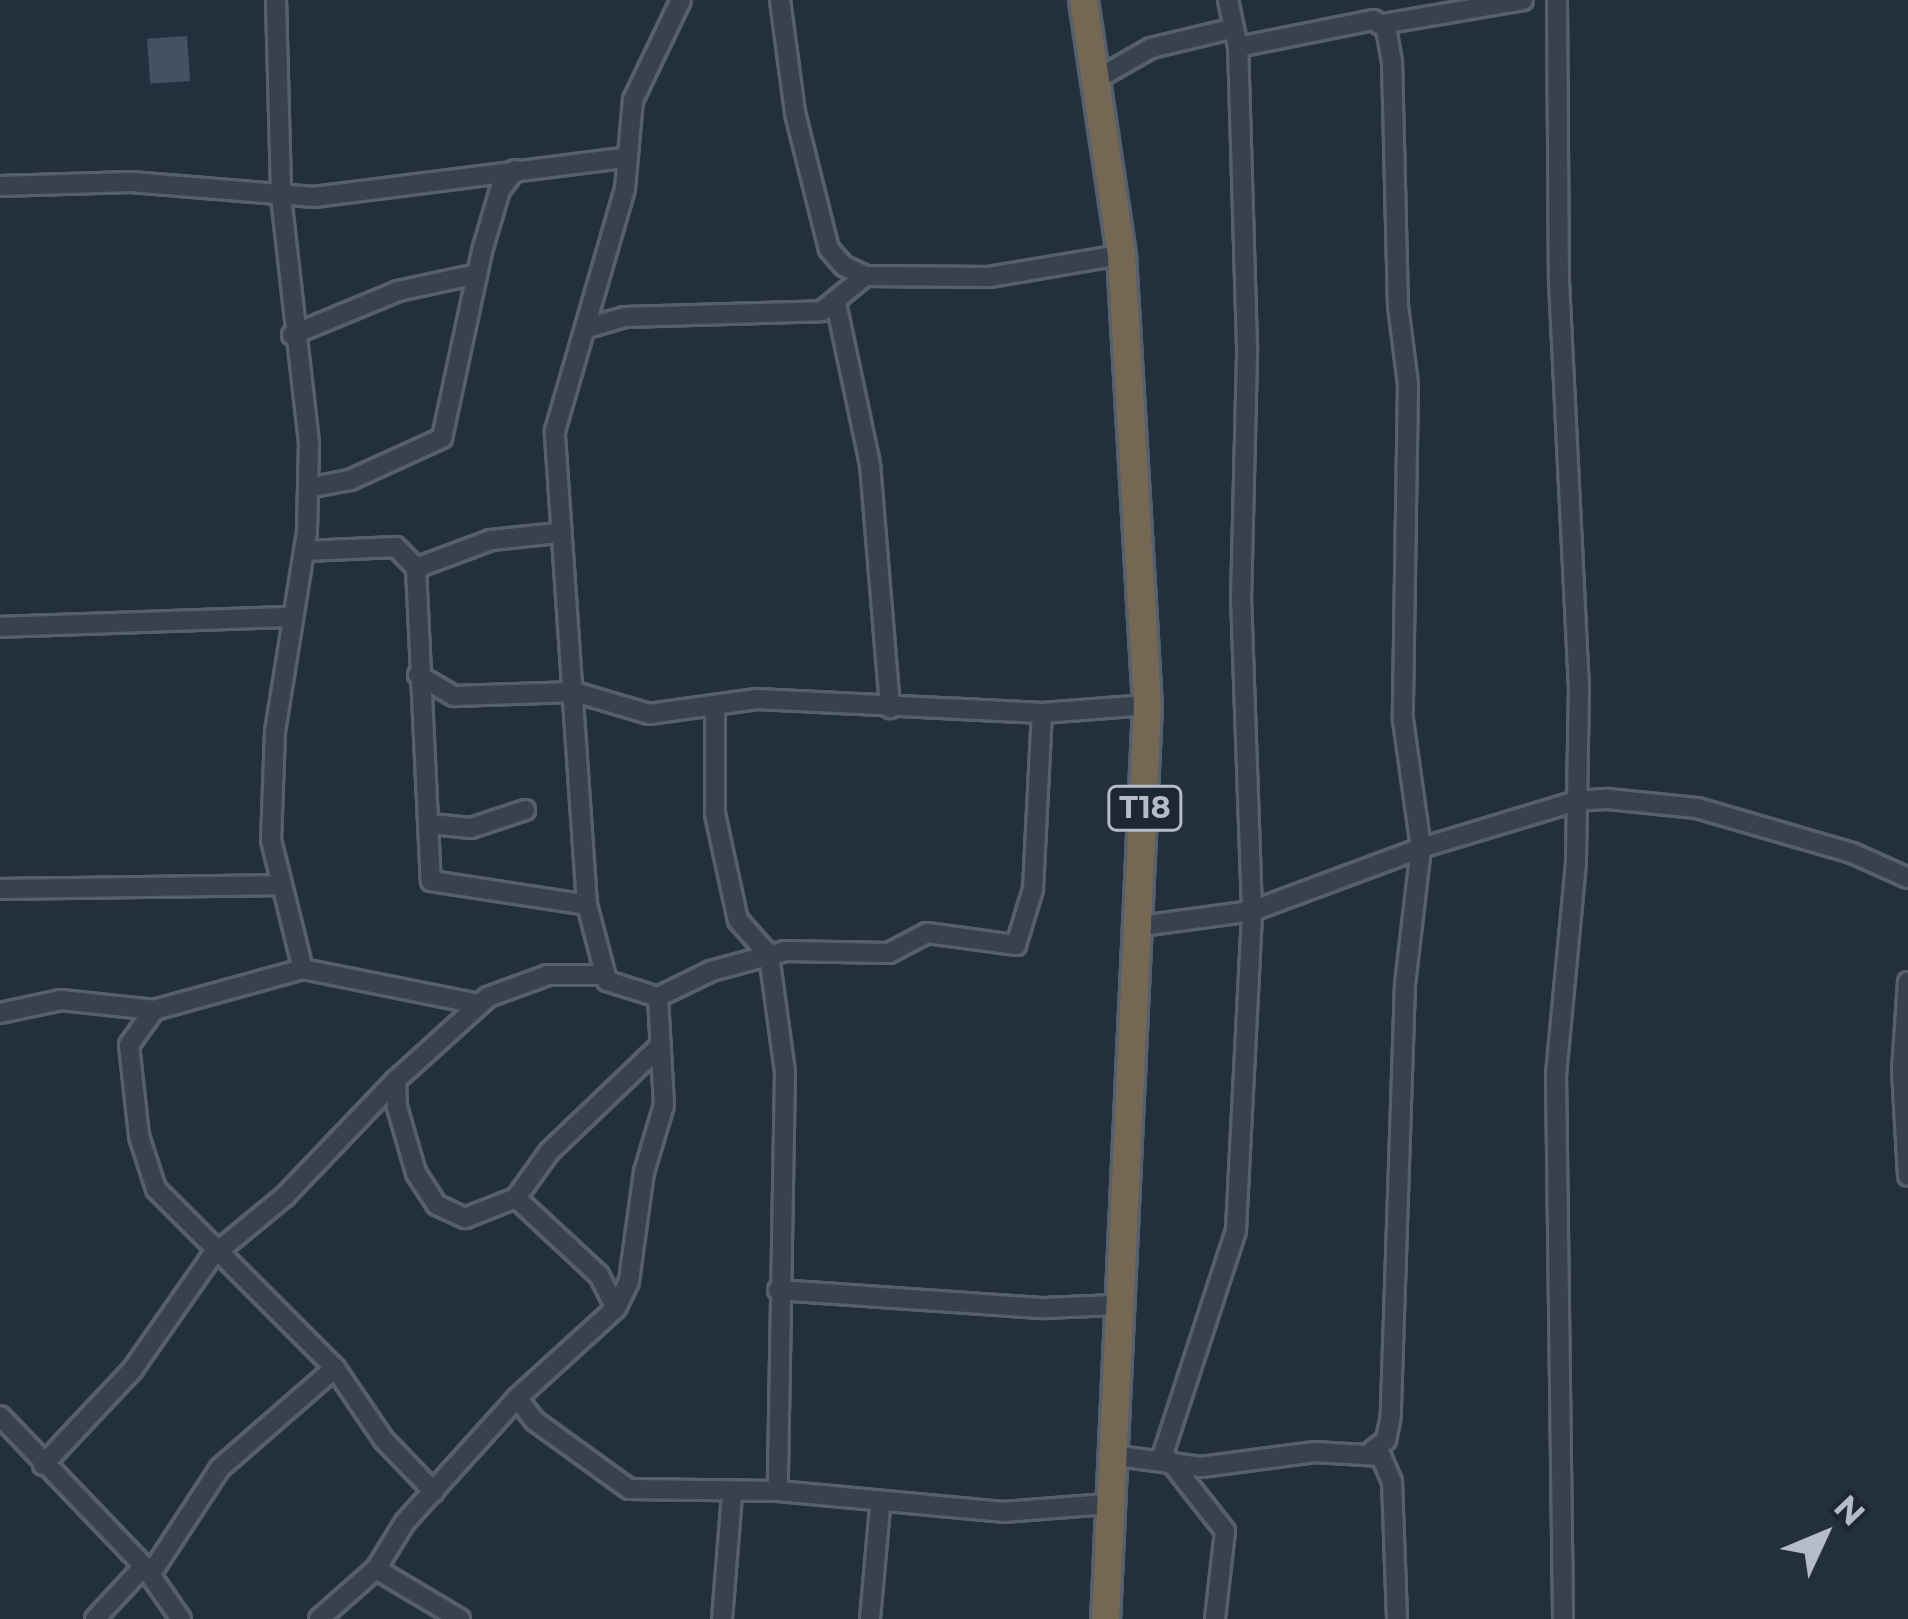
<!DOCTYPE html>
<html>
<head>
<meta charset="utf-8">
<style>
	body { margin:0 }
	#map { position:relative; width:1908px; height:1619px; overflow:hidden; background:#242f3e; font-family:Montserrat,sans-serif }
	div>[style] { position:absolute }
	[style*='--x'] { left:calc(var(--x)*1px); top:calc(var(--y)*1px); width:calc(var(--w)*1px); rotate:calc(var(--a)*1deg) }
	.building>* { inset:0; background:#455162; transform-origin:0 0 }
	.roads { filter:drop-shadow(3px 0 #565f6c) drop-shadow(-3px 0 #565f6c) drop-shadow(0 3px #565f6c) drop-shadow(0 -3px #565f6c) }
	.minor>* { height:18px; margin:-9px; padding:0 9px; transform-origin:9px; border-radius:9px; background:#38414e }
	.highway>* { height:27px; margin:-13.5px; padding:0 13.5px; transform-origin:13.5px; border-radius:13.5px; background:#746855 }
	span { translate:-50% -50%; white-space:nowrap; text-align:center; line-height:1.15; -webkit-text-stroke:9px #1d2633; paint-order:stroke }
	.shield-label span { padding:3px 9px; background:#1d2633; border:3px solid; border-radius:9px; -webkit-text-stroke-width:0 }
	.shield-label { font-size:30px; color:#b4bcc9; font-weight:700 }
	.north { position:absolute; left:1764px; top:1475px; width:120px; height:120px; -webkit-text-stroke:9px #1d2633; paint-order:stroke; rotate:46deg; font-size:33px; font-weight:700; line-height:48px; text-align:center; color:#b4bcc9 }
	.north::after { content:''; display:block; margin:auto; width:42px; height:54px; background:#b4bcc9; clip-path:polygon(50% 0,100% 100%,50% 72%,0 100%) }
</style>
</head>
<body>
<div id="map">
	<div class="building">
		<i style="left:187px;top:36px;width:45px;height:40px;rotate:86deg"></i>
	</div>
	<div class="roads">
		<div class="minor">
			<i style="--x:276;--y:0;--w:197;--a:88.5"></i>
			<i style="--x:281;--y:197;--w:248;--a:83.5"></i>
			<i style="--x:309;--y:443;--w:89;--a:91.3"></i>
			<i style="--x:307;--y:532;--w:203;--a:99.1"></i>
			<i style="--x:275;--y:732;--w:108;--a:92.1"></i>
			<i style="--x:271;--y:840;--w:133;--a:76.1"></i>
			<i style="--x:780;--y:0;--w:114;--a:82.4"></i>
			<i style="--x:795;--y:113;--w:140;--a:76"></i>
			<i style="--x:829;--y:249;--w:23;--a:49"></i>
			<i style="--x:844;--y:266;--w:23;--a:25"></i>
			<i style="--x:865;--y:276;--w:124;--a:0.5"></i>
			<i style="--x:989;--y:277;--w:134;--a:-9.5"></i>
			<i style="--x:1557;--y:0;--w:281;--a:89.6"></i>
			<i style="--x:1559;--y:281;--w:405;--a:87.2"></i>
			<i style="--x:1579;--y:686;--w:177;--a:91"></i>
			<i style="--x:1576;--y:863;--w:212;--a:95.4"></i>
			<i style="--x:1556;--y:1074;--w:545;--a:89.26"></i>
			<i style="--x:1383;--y:24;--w:142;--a:-9.7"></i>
			<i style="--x:1238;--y:47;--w:138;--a:-11.3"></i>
			<i style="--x:1373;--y:20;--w:15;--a:32"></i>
			<i style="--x:1386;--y:28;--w:34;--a:80"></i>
			<i style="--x:1392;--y:61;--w:245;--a:88.6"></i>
			<i style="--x:1398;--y:306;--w:79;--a:82.7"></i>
			<i style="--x:1408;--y:384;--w:336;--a:90.9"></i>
			<i style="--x:1403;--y:720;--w:129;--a:82"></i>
			<i style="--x:1421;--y:848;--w:137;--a:96.7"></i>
			<i style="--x:1405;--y:984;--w:431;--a:91.9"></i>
			<i style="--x:1391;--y:1415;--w:25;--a:101"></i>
			<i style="--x:1386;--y:1440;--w:18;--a:142"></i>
			<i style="--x:1095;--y:80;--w:64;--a:-29.7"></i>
			<i style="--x:1151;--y:48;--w:85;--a:-13.5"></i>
			<i style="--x:0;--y:186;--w:131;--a:-1.7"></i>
			<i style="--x:131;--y:182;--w:184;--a:4.7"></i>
			<i style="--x:314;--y:197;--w:311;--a:-7.2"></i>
			<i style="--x:836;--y:303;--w:165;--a:78.1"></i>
			<i style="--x:870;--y:464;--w:245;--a:85.3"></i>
			<i style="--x:590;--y:327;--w:36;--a:-16"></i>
			<i style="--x:625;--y:317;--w:197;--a:-1.7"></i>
			<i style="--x:822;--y:311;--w:55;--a:-39.1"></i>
			<i style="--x:292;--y:335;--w:115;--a:-22.5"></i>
			<i style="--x:398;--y:291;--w:81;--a:-12.1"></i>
			<i style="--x:308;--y:488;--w:43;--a:-10.8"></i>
			<i style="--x:350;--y:480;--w:101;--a:-24.5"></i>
			<i style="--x:442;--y:438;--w:191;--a:-77.9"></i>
			<i style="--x:482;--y:251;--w:64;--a:-73.6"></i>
			<i style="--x:500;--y:190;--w:25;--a:-53"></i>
			<i style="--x:305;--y:551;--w:91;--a:-2.5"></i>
			<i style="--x:396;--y:547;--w:29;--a:46"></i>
			<i style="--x:416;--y:568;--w:313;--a:87.3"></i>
			<i style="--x:431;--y:881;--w:158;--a:8.7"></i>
			<i style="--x:416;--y:568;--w:80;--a:-20.5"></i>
			<i style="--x:491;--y:540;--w:67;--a:-6"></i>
			<i style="--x:0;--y:627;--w:292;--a:-2"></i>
			<i style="--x:418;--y:675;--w:42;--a:30.3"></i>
			<i style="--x:454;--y:696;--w:121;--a:-1.9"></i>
			<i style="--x:575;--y:692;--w:77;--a:16.6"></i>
			<i style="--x:649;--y:714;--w:109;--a:-7.9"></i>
			<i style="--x:757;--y:699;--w:285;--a:2.8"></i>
			<i style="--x:1042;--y:713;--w:105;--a:-4.4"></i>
			<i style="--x:715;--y:706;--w:108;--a:90"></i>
			<i style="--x:715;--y:814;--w:108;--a:77.8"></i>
			<i style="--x:738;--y:920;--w:47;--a:48.5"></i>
			<i style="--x:769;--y:955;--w:118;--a:82.2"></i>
			<i style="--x:785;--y:1072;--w:419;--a:91"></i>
			<i style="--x:431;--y:824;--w:40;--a:5.7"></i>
			<i style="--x:471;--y:828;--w:57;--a:-18.4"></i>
			<i style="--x:0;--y:889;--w:278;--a:-0.8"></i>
			<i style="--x:1141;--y:926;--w:112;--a:-7.7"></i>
			<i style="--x:1252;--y:911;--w:180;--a:-20.4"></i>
			<i style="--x:1421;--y:848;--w:163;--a:-16.8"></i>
			<i style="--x:1577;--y:801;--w:31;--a:-4"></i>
			<i style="--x:1608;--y:799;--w:89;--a:5.8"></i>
			<i style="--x:1697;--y:808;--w:161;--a:16.2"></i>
			<i style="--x:1852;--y:853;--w:61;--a:24.1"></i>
			<i style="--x:603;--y:975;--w:55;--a:180"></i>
			<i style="--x:548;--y:975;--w:64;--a:159.9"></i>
			<i style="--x:488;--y:997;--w:124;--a:137.9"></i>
			<i style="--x:396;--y:1080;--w:27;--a:88"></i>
			<i style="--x:397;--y:1107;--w:69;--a:73.9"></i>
			<i style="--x:416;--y:1173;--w:38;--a:57"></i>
			<i style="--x:437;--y:1205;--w:31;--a:25"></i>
			<i style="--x:465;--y:1218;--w:55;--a:-21.4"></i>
			<i style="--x:516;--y:1198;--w:113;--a:42.9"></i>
			<i style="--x:599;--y:1275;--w:37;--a:63"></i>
			<i style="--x:1908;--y:982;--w:89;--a:93.9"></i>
			<i style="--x:1902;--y:1071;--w:105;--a:86.7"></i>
			<i style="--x:658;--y:997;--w:59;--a:-26.1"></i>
			<i style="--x:711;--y:971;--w:77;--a:-15.1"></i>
			<i style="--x:785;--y:951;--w:104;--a:1.1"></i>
			<i style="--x:889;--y:953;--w:43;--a:-27.8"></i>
			<i style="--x:927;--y:933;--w:90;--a:7.7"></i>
			<i style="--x:1016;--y:945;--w:59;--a:-73.1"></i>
			<i style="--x:1033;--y:889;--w:176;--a:-87.1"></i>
			<i style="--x:154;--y:1010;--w:43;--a:125.5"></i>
			<i style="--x:129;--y:1045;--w:92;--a:83.7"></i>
			<i style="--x:139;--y:1136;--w:56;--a:72.2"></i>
			<i style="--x:156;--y:1189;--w:253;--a:45"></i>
			<i style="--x:335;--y:1368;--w:87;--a:55.8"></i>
			<i style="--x:384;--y:1440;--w:72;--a:46.1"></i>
			<i style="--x:0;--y:1013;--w:62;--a:-12"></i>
			<i style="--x:61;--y:1000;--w:94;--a:6.1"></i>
			<i style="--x:154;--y:1010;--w:155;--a:-15.4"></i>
			<i style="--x:303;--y:969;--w:178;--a:11.3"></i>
			<i style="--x:516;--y:1198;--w:57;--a:-54.3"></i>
			<i style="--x:549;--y:1152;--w:151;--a:-43.7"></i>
			<i style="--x:778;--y:1290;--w:267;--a:3.9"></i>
			<i style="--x:1044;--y:1308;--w:72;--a:-2.4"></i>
			<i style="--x:517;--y:1398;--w:29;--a:52"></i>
			<i style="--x:535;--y:1421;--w:116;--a:35.9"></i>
			<i style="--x:629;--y:1489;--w:149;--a:0.8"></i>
			<i style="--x:778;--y:1491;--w:226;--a:5.3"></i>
			<i style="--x:1003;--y:1512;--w:104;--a:-4.4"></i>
			<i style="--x:0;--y:1416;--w:208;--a:46.2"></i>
			<i style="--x:144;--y:1566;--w:65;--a:55.1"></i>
			<i style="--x:1110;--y:1455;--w:92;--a:7.5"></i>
			<i style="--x:1201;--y:1467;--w:115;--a:-7.5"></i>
			<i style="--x:1315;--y:1452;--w:66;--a:3.5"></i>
			<i style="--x:1381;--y:1456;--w:28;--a:67"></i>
			<i style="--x:1392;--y:1482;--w:137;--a:87.9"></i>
			<i style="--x:1161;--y:1460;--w:242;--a:-71.9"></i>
			<i style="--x:1236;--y:1230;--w:319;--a:-87.1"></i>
			<i style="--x:1252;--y:911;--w:310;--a:-92"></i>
			<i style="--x:1241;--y:601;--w:254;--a:-88.6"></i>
			<i style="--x:1247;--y:347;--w:300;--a:-91.7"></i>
			<i style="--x:1238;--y:47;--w:48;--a:-102"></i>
			<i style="--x:1170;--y:1461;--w:89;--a:51.8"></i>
			<i style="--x:1225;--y:1531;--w:89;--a:96.5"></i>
			<i style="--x:43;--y:1465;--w:132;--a:-46.8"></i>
			<i style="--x:133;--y:1369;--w:136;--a:-55.1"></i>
			<i style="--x:211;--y:1257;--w:96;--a:-39.5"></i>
			<i style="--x:285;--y:1196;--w:161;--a:-46.3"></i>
			<i style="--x:376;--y:1569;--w:98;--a:30.8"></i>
			<i style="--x:150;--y:1575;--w:128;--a:-56.8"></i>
			<i style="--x:220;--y:1468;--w:152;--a:-41"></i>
			<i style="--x:95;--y:1619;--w:72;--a:-47.2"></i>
			<i style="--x:319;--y:1619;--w:76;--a:-41.3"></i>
			<i style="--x:376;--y:1569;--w:55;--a:-58.3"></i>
			<i style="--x:405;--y:1522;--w:167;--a:-47.9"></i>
			<i style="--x:517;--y:1398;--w:134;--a:-42.3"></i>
			<i style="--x:616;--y:1308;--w:30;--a:-64"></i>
			<i style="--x:629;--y:1281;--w:110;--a:-82.2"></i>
			<i style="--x:644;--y:1172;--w:70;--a:-73.4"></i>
			<i style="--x:664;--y:1105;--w:108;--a:-93.2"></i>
			<i style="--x:658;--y:997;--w:53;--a:-162.6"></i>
			<i style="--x:607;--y:981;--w:79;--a:-104.7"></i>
			<i style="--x:587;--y:905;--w:475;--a:-93.9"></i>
			<i style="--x:555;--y:431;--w:252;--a:-73.9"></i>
			<i style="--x:625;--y:189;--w:89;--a:-84.9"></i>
			<i style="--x:633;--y:100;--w:111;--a:-64.4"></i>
			<i style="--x:722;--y:1619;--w:123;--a:-85.4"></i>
			<i style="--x:870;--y:1619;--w:113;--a:-84.9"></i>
		</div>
		<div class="highway">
			<i style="--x:1083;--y:0;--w:258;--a:81.5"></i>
			<i style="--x:1121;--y:255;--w:451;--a:86.7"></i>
			<i style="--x:1147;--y:705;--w:915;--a:92.63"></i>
		</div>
	</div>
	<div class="shield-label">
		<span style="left:1145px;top:808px">T18</span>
	</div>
	<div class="north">N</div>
</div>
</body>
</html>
